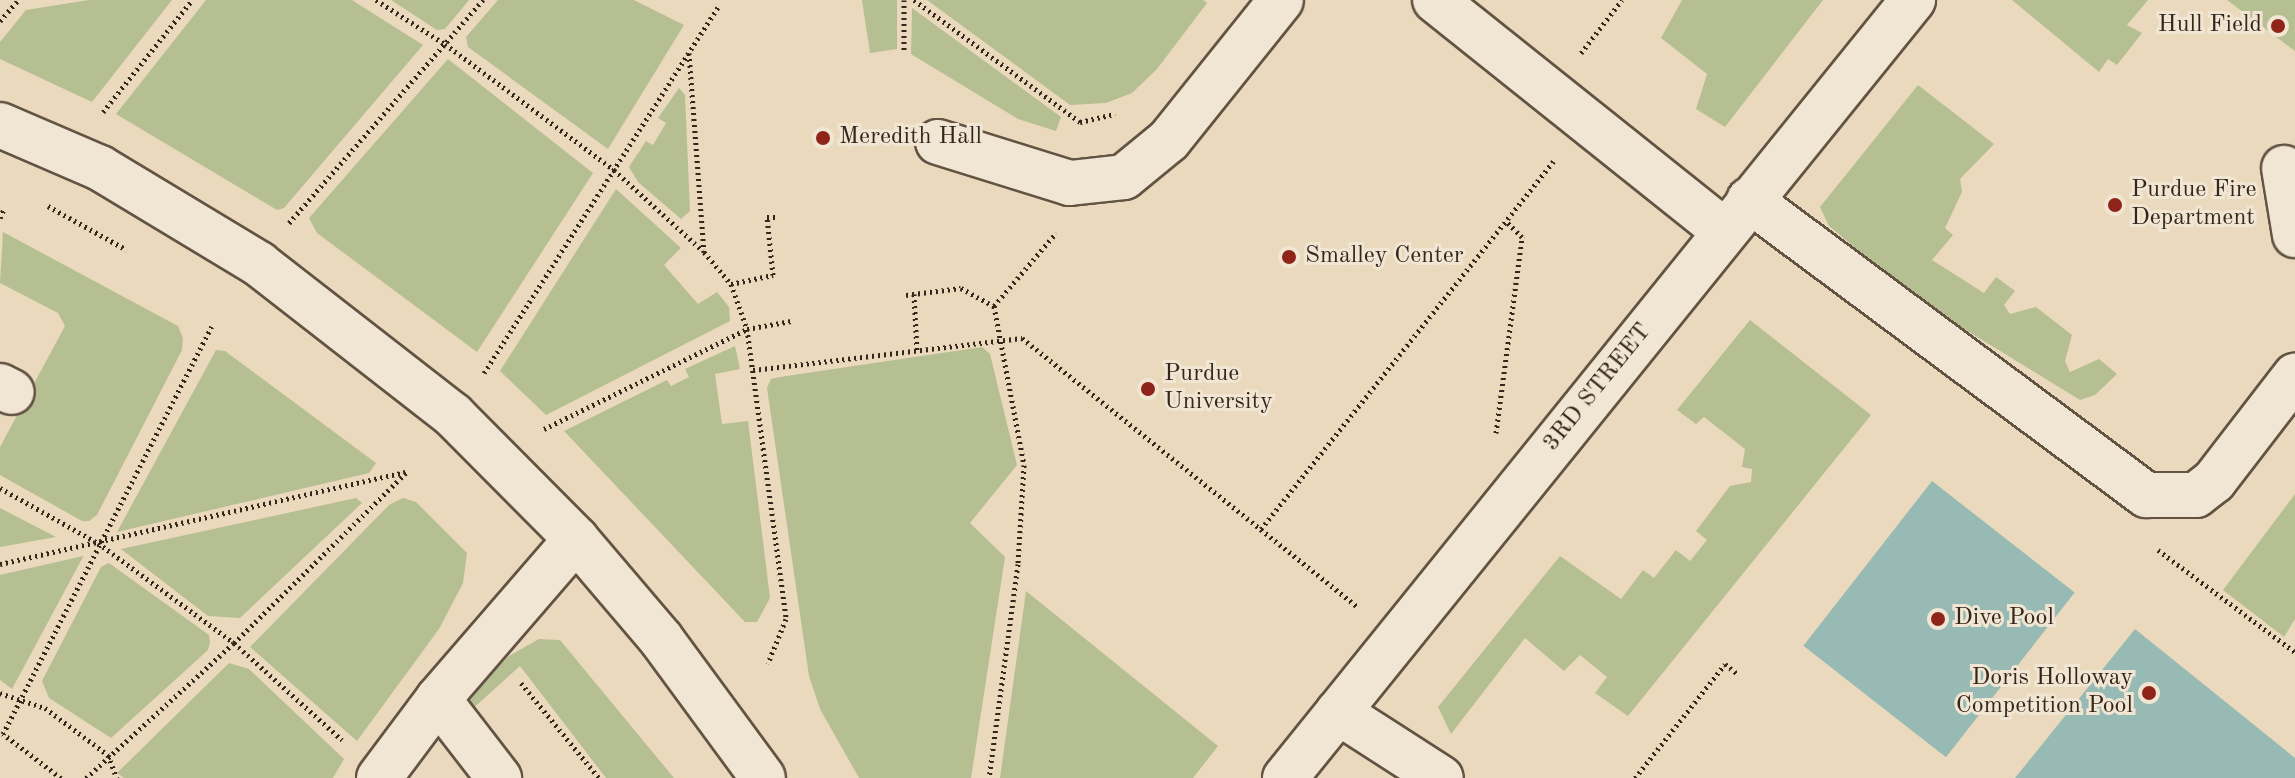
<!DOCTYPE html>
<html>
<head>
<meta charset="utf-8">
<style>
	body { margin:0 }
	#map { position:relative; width:2295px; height:778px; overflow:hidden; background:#ead9bc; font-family:"Old Standard TT",serif }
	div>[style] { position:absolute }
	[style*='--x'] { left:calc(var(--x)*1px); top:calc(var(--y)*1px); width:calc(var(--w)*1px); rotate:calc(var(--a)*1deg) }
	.green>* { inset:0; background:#b6bf92 }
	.water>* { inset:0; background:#98bab4; transform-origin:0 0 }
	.path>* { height:5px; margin-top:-2.5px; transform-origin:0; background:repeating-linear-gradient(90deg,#35261b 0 2px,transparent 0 6px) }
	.roads { filter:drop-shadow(2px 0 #625343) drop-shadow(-2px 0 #625343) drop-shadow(0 2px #625343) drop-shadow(0 -2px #625343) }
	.minor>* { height:44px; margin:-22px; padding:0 22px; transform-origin:22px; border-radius:22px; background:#f1e6d3 }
	.dots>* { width:22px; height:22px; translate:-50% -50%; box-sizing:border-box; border:4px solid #f1e6d3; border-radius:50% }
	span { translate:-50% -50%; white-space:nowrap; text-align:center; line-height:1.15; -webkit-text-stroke:6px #f1e6d3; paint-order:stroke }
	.poi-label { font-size:24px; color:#35261b }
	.right { translate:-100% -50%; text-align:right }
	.left { translate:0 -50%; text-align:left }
	.street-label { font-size:24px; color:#35261b }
</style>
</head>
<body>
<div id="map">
	<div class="green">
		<i style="clip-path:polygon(89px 0,172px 0,92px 102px,0 59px,0 42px,26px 10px)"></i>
		<i style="clip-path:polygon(206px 0,352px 0,423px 45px,284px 208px,277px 210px,116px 114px)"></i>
		<i style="clip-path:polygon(391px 0,469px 0,445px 29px,437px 30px)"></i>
		<i style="clip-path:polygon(498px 0,634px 0,684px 25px,608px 149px,468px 47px,466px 37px)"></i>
		<i style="clip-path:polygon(862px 0,897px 0,897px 49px,870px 53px)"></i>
		<i style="clip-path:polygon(927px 0,1203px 0,1207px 3px,1157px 69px,1132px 93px,1106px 103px,1070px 105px)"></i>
		<i style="clip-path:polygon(1682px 0,1823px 0,1725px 127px,1696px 109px,1707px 74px,1661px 38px)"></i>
		<i style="clip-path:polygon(2012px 0,2148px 0,2127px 25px,2142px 33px,2117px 65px,2108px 59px,2099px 72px)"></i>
		<i style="clip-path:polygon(2227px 0,2295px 0,2295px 51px)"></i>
		<i style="clip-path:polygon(912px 8px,1061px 117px,1056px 131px,1018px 119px,911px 54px)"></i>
		<i style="clip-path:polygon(448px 59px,593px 173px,477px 352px,317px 233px,309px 218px)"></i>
		<i style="clip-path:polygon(1918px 85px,1994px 144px,1960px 179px,1962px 192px,1945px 228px,1953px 235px,1932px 260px,1984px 293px,1996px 277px,2015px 291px,2004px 305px,2010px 314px,2036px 307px,2072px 335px,2065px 361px,2070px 372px,2099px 359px,2117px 374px,2095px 395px,2080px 400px,1922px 303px,1829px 226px,1820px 207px)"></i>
		<i style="clip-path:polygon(679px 88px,685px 95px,690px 211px,681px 219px,638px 182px,629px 167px,646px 141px,653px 145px,666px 123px,658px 118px)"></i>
		<i style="clip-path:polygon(616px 189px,681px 248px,664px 265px,698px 304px,717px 292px,729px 307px,730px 321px,546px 415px,500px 371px)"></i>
		<i style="clip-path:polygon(3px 232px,178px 326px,183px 338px,182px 350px,97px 515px,89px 521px,82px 521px,0 475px,0 447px,65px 326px,58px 313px,0 283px)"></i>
		<i style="clip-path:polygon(1750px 320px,1871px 415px,1628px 716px,1595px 693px,1607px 677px,1580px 655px,1564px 671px,1525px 638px,1451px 734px,1438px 707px,1560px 556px,1621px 599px,1643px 570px,1654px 578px,1676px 550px,1690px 561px,1707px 540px,1696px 531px,1730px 486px,1751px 482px,1752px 469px,1742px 467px,1745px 449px,1704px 417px,1696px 424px,1677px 410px)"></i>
		<i style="clip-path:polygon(735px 346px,740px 369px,715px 374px,722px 424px,748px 421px,770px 598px,757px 622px,745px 622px,564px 431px,667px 380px,671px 386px,689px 377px,685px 369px)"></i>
		<i style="clip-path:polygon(982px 347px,990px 354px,1017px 465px,970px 523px,1005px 557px,971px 778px,859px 778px,820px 709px,809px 676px,767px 388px,771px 379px,780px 377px)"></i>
		<i style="clip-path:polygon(216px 350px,225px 351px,376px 463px,369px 473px,117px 532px)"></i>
		<i style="clip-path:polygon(2295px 494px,2295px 619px,2284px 637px,2223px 590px)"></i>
		<i style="clip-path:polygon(356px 498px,362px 503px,240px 618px,208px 616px,121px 549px)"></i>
		<i style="clip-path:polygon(403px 498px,416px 502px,467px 553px,463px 583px,439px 629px,357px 741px,250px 647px,389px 505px)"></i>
		<i style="clip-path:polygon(0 508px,56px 537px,0 547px)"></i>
		<i style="clip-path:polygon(83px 556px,83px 557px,12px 689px,0 680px,0 575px)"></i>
		<i style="clip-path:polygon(109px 563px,209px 635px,210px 642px,208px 650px,111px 738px,49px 698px,42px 681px,101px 567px)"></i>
		<i style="clip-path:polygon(1026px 591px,1218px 746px,1193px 778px,1000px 778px)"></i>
		<i style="clip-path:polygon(539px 639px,560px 640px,674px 778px,606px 778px,520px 666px,468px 713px,468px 703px,490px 675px,509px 656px)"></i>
		<i style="clip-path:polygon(229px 663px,249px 669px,344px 759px,333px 778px,124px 778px,117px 773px)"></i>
	</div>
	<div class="water">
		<i style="left:1932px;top:481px;width:181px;height:209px;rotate:38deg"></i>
		<i style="clip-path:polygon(2135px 629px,2295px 758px,2295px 778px,2015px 778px)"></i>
	</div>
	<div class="path">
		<i style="--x:376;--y:0;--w:82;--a:32.5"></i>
		<i style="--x:445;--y:44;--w:211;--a:36.7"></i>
		<i style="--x:614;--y:170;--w:120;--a:42.3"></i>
		<i style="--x:904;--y:0;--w:52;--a:90"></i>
		<i style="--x:914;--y:0;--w:206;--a:36.3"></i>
		<i style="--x:1080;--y:122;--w:36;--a:-13"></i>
		<i style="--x:0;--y:21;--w:28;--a:-49"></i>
		<i style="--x:689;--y:53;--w:200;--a:85.7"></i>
		<i style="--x:704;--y:252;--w:42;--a:49.8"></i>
		<i style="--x:731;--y:284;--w:48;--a:70.4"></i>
		<i style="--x:747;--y:329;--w:293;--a:82.3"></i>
		<i style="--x:786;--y:619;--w:48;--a:112.2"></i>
		<i style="--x:1581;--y:53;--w:67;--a:-52.3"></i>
		<i style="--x:103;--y:112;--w:143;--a:-51.5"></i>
		<i style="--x:48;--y:206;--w:90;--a:29.1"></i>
		<i style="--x:0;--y:218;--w:10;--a:-66"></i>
		<i style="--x:289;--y:223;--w:296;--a:-49"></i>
		<i style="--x:731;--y:284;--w:43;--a:-12.1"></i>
		<i style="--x:773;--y:275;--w:58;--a:-95.9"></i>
		<i style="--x:767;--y:217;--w:8;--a:0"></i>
		<i style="--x:914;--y:294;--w:57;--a:87"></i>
		<i style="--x:906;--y:295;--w:55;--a:-7.3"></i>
		<i style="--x:961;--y:288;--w:38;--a:29"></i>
		<i style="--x:994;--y:306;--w:162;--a:79.3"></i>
		<i style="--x:1024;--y:465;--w:99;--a:93.5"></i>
		<i style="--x:1018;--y:564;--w:216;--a:97.7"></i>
		<i style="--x:994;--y:306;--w:96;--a:-49.7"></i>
		<i style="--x:753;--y:370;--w:271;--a:-6.8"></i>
		<i style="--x:1022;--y:338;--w:429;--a:38.7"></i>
		<i style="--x:484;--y:373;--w:436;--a:-57.4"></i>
		<i style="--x:544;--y:429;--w:226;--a:-26.2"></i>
		<i style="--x:747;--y:329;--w:45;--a:-10.3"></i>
		<i style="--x:1496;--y:433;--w:198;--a:-82.4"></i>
		<i style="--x:1522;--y:237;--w:23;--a:-135"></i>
		<i style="--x:0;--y:488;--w:112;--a:29.3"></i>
		<i style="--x:98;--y:543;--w:169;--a:36.3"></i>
		<i style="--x:234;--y:643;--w:145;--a:41.9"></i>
		<i style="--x:1261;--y:529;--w:470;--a:-51.5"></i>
		<i style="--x:2158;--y:550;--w:171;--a:36.7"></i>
		<i style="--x:0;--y:564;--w:416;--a:-12.8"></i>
		<i style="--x:521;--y:683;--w:123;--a:50.6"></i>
		<i style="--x:0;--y:693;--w:47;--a:18.4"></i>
		<i style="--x:45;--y:708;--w:79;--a:36.7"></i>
		<i style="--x:108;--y:755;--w:25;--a:69"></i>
		<i style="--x:61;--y:778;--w:73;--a:-142.8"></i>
		<i style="--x:3;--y:734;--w:458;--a:-62.9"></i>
		<i style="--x:86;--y:778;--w:200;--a:-42.4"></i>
		<i style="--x:234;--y:643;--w:243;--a:-44.7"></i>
		<i style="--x:1635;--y:778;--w:145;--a:-51.7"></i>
		<i style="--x:1725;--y:664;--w:16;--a:38"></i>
	</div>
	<div class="roads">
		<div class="minor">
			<i style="--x:1435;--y:0;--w:369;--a:38.6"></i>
			<i style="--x:0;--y:125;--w:109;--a:23.3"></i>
			<i style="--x:100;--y:168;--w:186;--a:31.1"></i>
			<i style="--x:259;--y:264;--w:246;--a:37.9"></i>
			<i style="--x:453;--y:415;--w:175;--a:45.2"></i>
			<i style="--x:576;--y:539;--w:131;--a:49.6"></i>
			<i style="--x:661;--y:639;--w:172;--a:53.7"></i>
			<i style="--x:938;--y:142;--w:138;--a:17.3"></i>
			<i style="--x:1070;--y:183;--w:54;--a:-6.3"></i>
			<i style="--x:1124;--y:177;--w:58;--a:-39.4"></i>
			<i style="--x:1169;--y:140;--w:179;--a:-51.3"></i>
			<i style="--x:2284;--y:168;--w:68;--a:80.7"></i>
			<i style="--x:1749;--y:200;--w:495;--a:36.6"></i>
			<i style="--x:2146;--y:495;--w:50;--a:0"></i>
			<i style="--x:2196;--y:495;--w:23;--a:-38"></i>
			<i style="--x:2214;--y:481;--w:133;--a:-52.4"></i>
			<i style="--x:0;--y:386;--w:13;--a:27"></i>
			<i style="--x:438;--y:699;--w:100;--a:52.3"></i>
			<i style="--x:1338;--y:712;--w:122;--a:32.7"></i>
			<i style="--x:379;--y:778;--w:99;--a:-53.2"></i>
			<i style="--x:438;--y:699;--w:211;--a:-49.2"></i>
			<i style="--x:1285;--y:778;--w:1000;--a:-51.09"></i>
		</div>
	</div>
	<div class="dots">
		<i style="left:2278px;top:26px;background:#8f2418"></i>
		<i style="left:823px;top:138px;background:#8f2418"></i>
		<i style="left:2115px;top:205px;background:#8f2418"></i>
		<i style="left:1289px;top:257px;background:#8f2418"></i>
		<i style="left:1148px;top:389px;background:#8f2418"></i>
		<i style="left:1938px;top:619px;background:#8f2418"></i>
		<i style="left:2149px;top:693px;background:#8f2418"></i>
	</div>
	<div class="poi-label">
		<span class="right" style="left:2262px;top:26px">Hull Field</span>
		<span class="left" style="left:839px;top:138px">Meredith Hall</span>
		<span class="left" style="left:2131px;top:205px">Purdue Fire<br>Department</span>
		<span class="left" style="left:1305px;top:257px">Smalley Center</span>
		<span class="left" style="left:1164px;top:389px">Purdue<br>University</span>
		<span class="left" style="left:1954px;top:619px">Dive Pool</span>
		<span class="right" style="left:2133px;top:693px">Doris Holloway<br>Competition Pool</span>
	</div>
	<div class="street-label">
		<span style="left:1598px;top:388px;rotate:-51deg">3RD STREET</span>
	</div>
</div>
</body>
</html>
